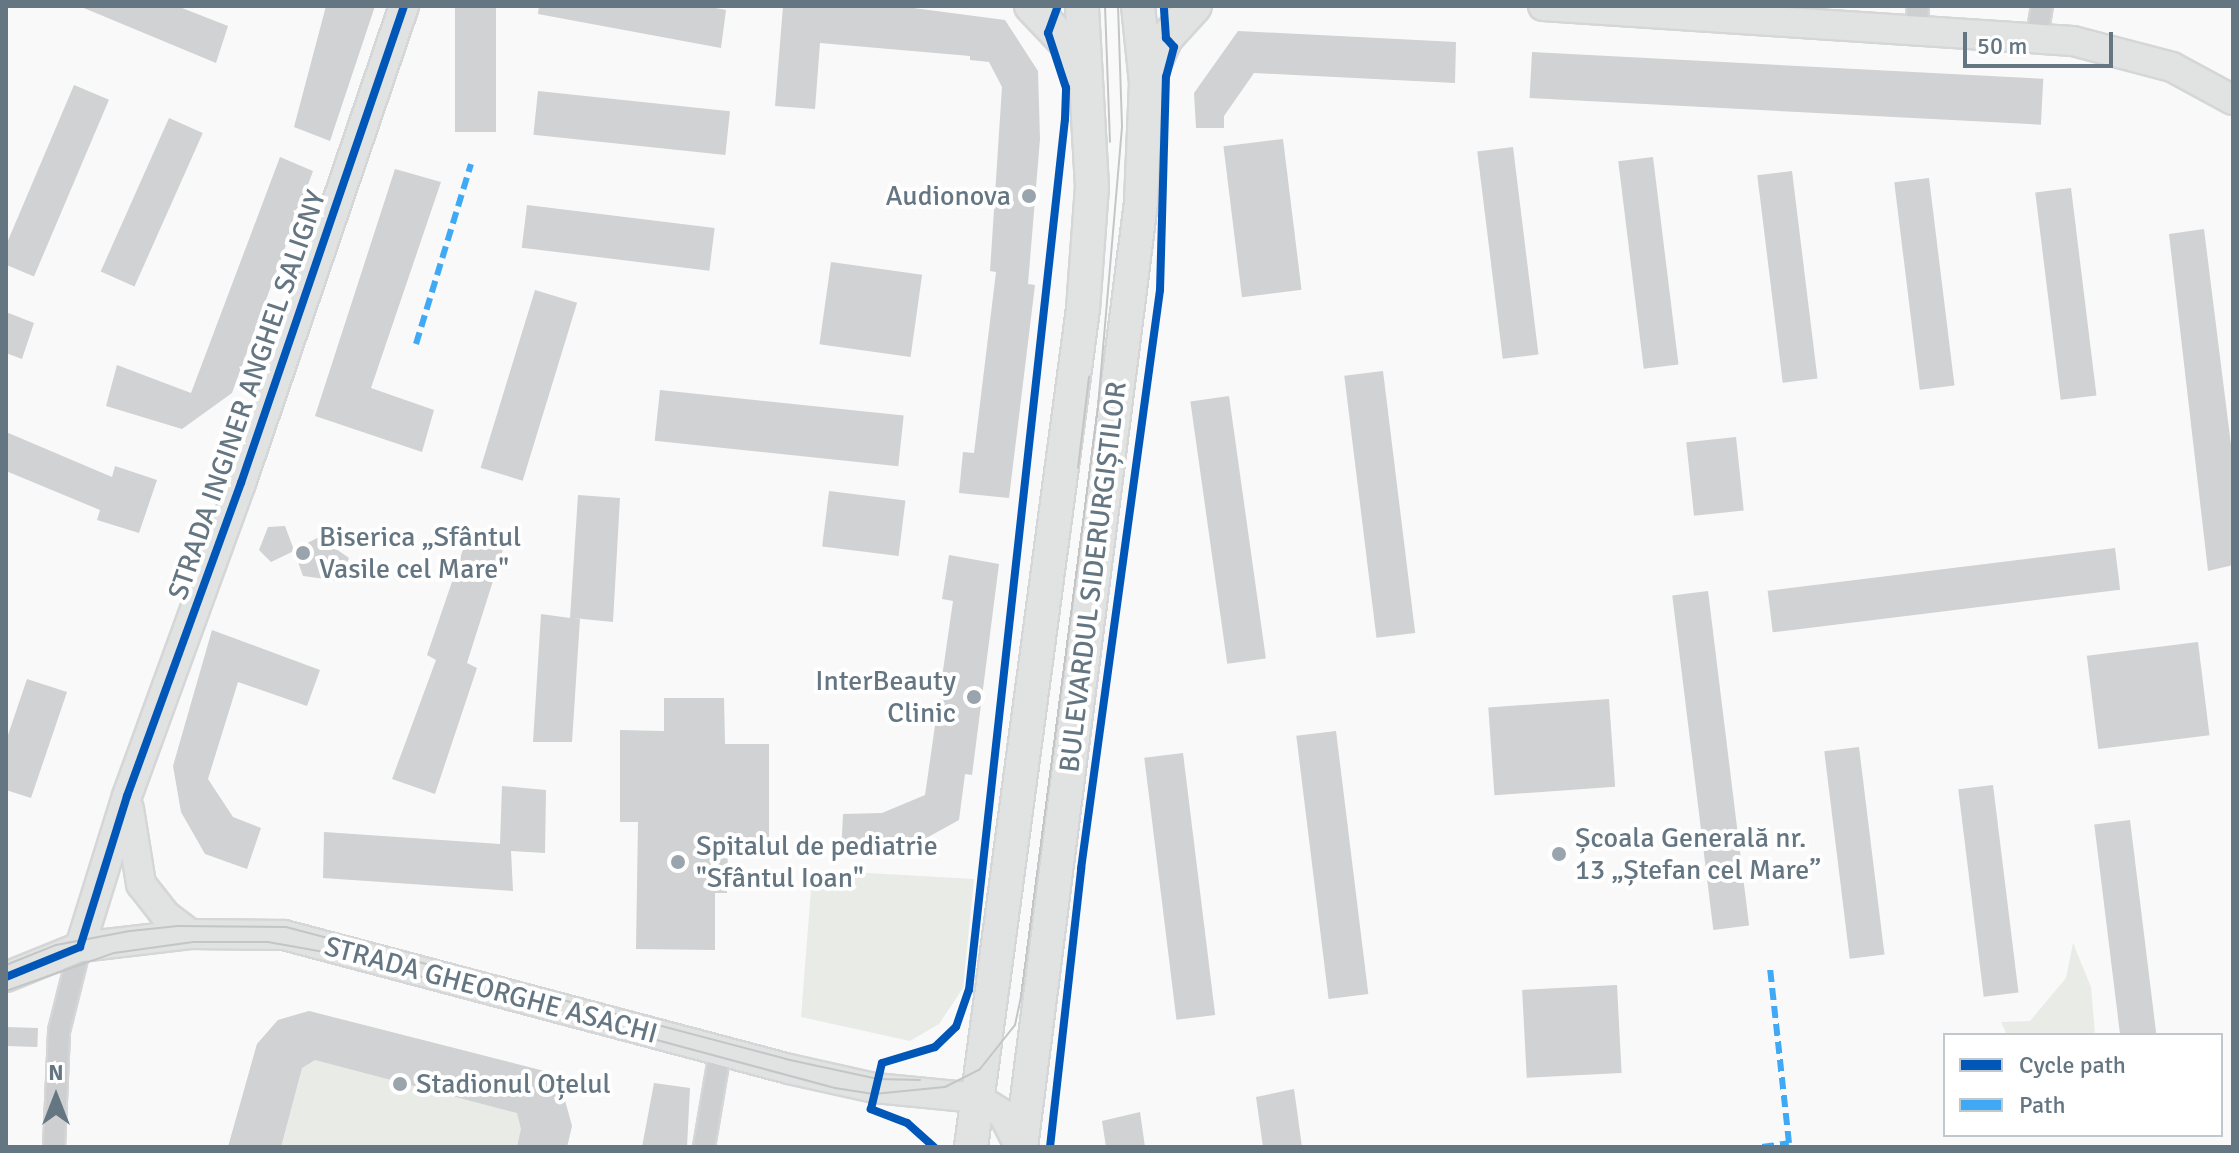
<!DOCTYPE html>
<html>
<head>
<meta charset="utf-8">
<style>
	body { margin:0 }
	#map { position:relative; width:2239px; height:1153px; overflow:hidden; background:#f9f9f9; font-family:Signika,sans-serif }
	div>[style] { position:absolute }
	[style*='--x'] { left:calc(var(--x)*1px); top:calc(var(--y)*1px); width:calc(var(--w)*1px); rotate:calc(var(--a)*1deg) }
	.green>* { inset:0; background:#e8ebe6 }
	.building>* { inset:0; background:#d0d2d3; transform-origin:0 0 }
	.roads { filter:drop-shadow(2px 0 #d5d6d7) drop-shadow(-2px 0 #d5d6d7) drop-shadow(0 2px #d5d6d7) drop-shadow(0 -2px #d5d6d7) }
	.street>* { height:20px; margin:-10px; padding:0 10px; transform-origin:10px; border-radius:10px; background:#cecfd0 }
	.secondary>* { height:28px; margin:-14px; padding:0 14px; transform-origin:14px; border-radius:14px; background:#e1e2e2 }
	.primary>* { height:32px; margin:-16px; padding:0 16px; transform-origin:16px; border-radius:16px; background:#e1e2e2 }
	.tram>* { height:2px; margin:-1px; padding:0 1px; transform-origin:1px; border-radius:1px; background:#c3c5c6 }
	.quiet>* { height:6px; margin-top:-3px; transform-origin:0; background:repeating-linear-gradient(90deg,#3fa9f5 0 12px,transparent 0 18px) }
	.cycleway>* { height:8px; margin:-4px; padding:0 4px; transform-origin:4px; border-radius:4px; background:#0057b8 }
	.dots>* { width:22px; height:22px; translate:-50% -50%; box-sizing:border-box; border:4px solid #fff; border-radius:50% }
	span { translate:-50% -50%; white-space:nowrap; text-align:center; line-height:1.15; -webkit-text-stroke:8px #fff; paint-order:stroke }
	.poi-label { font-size:28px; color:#657683 }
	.right { translate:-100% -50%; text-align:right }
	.left { translate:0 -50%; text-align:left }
	.street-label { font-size:28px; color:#657683 }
	.frame { position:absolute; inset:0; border:8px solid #657683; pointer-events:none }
	.legend { position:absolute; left:1943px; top:1033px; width:280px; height:104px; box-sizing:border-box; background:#fff; border:2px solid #c1c8cd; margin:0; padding:10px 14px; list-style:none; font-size:24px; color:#657683 }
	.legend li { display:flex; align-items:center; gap:16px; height:40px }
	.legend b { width:40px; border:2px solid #c1c8cd }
	.north { position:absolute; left:16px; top:1057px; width:80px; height:80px; -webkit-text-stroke:6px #fff; paint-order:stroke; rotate:0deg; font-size:22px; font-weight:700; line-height:32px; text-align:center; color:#657683 }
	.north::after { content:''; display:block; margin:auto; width:28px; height:36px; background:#657683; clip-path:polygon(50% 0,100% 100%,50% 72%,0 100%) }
	.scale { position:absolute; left:1963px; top:32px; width:150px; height:36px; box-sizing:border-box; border:4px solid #657683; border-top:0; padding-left:10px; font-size:24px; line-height:28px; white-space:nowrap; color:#657683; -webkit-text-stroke:6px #fff; paint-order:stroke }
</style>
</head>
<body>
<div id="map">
	<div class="green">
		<i style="clip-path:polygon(832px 871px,974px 879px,963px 988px,939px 1024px,910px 1041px,801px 1017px,811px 890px)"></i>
		<i style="clip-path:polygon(2073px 943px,2091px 987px,2095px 1035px,2007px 1035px,2001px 1022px,2030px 1021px,2066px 978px)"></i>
		<i style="clip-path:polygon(309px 1011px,544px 1071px,564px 1097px,572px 1126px,567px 1147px,228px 1147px,257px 1044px,278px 1020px)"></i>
	</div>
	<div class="building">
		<i style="clip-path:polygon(79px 6px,177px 6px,228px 26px,216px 63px)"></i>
		<i style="clip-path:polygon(326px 6px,375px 6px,330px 141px,294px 127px)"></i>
		<i style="left:455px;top:6px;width:41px;height:126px"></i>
		<i style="clip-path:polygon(539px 6px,705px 6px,726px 10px,721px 48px,538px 14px)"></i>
		<i style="clip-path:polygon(783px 6px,898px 6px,1005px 20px,1038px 71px,1040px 139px,1028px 284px,1035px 285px,1009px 498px,959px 493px,963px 452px,974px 453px,996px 272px,990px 271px,1002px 87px,989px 62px,970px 60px,970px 56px,820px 43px,815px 109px,775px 106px)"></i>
		<i style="clip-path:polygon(1238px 31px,1456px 42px,1455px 83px,1254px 73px,1224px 116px,1224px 128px,1196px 128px,1194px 93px)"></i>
		<i style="left:1532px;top:52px;width:512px;height:46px;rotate:3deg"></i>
		<i style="left:74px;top:85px;width:38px;height:192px;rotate:23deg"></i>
		<i style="left:538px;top:91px;width:193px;height:44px;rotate:6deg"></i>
		<i style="left:169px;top:118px;width:37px;height:168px;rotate:24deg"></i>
		<i style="left:1283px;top:139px;width:152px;height:60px;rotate:83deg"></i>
		<i style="left:1513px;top:147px;width:209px;height:36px;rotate:83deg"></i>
		<i style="clip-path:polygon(280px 157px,313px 171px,232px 393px,182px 429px,106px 406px,117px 365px,191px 393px)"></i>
		<i style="left:1653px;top:157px;width:209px;height:35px;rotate:83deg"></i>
		<i style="clip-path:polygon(395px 169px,441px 182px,371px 388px,434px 410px,422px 452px,315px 416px)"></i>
		<i style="left:1792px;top:171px;width:209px;height:35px;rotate:83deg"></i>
		<i style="left:1929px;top:178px;width:209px;height:35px;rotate:83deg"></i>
		<i style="left:2071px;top:188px;width:209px;height:36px;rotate:83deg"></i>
		<i style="left:527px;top:205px;width:189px;height:43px;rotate:7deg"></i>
		<i style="clip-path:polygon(2204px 229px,2233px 461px,2233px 565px,2208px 571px,2169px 234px)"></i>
		<i style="left:831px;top:262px;width:92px;height:83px;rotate:8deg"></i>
		<i style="left:535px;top:290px;width:44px;height:186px;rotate:17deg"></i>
		<i style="clip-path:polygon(6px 312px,34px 323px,22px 359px,6px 353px)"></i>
		<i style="left:1383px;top:371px;width:264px;height:39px;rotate:83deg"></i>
		<i style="left:660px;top:390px;width:245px;height:51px;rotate:6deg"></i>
		<i style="left:1229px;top:396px;width:265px;height:39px;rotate:82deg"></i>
		<i style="clip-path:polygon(6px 432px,112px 477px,115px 466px,157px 480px,139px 533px,97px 520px,100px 510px,6px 471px)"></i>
		<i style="left:1736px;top:437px;width:74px;height:50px;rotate:84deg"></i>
		<i style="left:829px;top:491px;width:77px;height:56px;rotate:7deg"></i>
		<i style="clip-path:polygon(578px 495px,620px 498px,613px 622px,573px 618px,580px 619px,572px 742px,533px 742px,541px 614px,570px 618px)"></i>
		<i style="clip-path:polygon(285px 526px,294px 550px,319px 537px,349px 558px,340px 581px,303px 576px,294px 551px,271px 562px,259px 550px,268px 527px)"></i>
		<i style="clip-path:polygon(470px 529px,505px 543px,467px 663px,477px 668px,435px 794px,392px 779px,436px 660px,427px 655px)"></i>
		<i style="left:2115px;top:548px;width:42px;height:350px;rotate:83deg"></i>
		<i style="clip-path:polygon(949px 555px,999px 564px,972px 775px,965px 774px,959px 820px,892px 857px,841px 855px,843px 814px,882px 813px,925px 795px,953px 601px,942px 599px)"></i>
		<i style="left:1708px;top:591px;width:337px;height:36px;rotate:83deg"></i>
		<i style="clip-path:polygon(212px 630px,320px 670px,307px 706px,238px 682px,208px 779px,233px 817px,261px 828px,247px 869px,205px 854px,181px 812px,173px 766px)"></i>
		<i style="left:2198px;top:642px;width:94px;height:112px;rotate:83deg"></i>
		<i style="clip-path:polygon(27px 679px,67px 692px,31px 798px,6px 790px,6px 741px)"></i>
		<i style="clip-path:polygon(664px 698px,724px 698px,725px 744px,769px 744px,769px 846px,728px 847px,727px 893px,715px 893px,715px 950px,636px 949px,638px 822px,620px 822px,620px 730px,664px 731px)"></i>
		<i style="left:1609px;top:699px;width:88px;height:121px;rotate:86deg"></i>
		<i style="left:1336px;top:731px;width:265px;height:40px;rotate:83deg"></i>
		<i style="left:1859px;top:747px;width:209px;height:35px;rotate:83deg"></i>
		<i style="left:1183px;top:753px;width:264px;height:39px;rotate:83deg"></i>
		<i style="left:1993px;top:785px;width:209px;height:35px;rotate:83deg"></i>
		<i style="clip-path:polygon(502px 786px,546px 790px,545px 853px,511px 851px,513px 891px,323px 878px,324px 832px,500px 844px)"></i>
		<i style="left:2130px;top:820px;width:217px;height:36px;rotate:83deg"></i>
		<i style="left:1617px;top:985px;width:88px;height:95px;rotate:87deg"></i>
		<i style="clip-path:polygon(309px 1011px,544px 1071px,564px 1097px,572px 1126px,567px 1147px,517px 1147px,521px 1129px,517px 1113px,315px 1060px,302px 1068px,281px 1147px,228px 1147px,257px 1044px,278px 1020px)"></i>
		<i style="left:6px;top:1027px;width:32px;height:19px;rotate:2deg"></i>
		<i style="clip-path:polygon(654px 1083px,690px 1088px,687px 1147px,642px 1147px)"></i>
		<i style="clip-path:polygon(1294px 1089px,1302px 1147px,1263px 1147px,1256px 1097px)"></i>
		<i style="clip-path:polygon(1140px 1112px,1145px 1147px,1106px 1147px,1102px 1121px)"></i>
	</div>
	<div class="roads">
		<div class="street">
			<i style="--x:1917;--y:29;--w:23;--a:-88"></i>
			<i style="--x:2037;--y:37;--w:31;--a:-81"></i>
			<i style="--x:54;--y:1147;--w:116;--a:-87.5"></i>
			<i style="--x:59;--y:1031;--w:87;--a:-76"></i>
			<i style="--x:704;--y:1147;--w:96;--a:-80.4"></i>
		</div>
		<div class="secondary">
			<i style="--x:1543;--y:6;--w:531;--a:3.78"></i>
			<i style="--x:2073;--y:41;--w:102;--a:14.7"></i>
			<i style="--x:2172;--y:67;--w:69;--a:28.4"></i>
			<i style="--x:129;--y:809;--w:76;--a:80.9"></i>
			<i style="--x:141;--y:884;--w:39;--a:52"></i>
			<i style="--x:165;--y:915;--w:31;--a:37"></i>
			<i style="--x:80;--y:947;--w:158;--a:-72.7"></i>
			<i style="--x:127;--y:796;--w:333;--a:-70"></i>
			<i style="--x:241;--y:483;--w:504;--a:-71.13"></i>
			<i style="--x:6;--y:977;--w:80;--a:-22.1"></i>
			<i style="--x:80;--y:947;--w:111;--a:-6.7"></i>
			<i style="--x:190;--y:934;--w:94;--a:0.6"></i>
			<i style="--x:284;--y:935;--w:522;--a:14.86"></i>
			<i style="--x:789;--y:1069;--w:88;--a:12.5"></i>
			<i style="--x:875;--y:1088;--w:102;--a:5.6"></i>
			<i style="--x:977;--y:1098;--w:31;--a:32"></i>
			<i style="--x:1003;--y:1114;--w:37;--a:63"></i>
		</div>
		<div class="primary">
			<i style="--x:1031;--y:6;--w:52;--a:46.5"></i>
			<i style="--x:1067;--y:44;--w:36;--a:62"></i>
			<i style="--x:1147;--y:80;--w:46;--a:-65.7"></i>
			<i style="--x:1166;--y:38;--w:43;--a:-47.8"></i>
			<i style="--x:971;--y:1147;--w:845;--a:-82.39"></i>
			<i style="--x:1083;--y:309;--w:122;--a:-85.8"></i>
			<i style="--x:1092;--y:187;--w:181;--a:-93.2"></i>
			<i style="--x:1021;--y:1147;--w:953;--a:-82.76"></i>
			<i style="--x:1141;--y:202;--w:119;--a:-87.6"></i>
			<i style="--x:1146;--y:83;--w:77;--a:-95.9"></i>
		</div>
	</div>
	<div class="tram">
		<i style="--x:1105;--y:6;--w:136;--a:87.9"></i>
		<i style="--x:1078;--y:468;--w:92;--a:-83.1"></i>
		<i style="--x:6;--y:965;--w:54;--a:-21.8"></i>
		<i style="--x:56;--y:945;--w:75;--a:-10.7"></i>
		<i style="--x:130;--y:931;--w:48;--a:-5.9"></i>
		<i style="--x:178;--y:926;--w:108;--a:0.5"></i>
		<i style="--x:286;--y:927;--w:521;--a:14.78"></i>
		<i style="--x:790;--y:1060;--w:90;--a:12.2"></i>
		<i style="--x:878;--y:1079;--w:42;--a:1.4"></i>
		<i style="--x:6;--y:991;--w:114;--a:-19.4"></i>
		<i style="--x:114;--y:953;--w:80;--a:-7.9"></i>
		<i style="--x:193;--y:942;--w:75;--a:0"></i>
		<i style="--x:268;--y:942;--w:74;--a:10.1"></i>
		<i style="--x:341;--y:955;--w:512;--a:15.07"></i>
		<i style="--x:835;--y:1088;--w:39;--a:9"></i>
		<i style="--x:874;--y:1094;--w:71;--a:-5.6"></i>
		<i style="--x:945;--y:1087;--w:39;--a:-27"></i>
		<i style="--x:980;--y:1069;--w:56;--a:-51.5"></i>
		<i style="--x:1015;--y:1025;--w:30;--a:-78"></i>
		<i style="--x:1021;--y:996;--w:594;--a:-82.55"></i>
		<i style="--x:1098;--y:407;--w:282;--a:-85.1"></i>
		<i style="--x:1122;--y:126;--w:120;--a:-91.9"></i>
	</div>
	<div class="quiet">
		<i style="--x:416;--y:344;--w:188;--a:-73"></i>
		<i style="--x:1762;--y:1147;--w:27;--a:-8"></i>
		<i style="--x:1789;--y:1143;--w:177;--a:-96.2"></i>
	</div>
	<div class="cycleway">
		<i style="--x:6;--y:977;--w:80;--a:-22.1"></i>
		<i style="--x:80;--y:947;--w:158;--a:-72.7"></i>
		<i style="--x:127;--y:796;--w:333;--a:-70"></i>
		<i style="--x:241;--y:483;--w:504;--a:-71.13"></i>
		<i style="--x:934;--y:1147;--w:36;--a:-138"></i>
		<i style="--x:907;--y:1123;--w:39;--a:-159"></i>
		<i style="--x:871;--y:1109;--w:47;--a:-76.6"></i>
		<i style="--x:882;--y:1063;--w:55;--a:-16.8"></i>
		<i style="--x:935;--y:1047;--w:29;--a:-44"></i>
		<i style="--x:956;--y:1027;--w:39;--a:-71"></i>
		<i style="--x:969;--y:990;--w:876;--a:-83.71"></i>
		<i style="--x:1065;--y:119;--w:31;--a:-88"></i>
		<i style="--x:1066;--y:88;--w:58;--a:-108.1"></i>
		<i style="--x:1048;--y:33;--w:29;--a:-70"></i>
		<i style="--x:1050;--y:1147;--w:280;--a:-83.6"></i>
		<i style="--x:1081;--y:869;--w:584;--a:-82.23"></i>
		<i style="--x:1160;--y:290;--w:213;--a:-88.4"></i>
		<i style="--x:1166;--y:77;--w:31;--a:-75"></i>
		<i style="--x:1174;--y:47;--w:12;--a:-132"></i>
		<i style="--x:1166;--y:38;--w:32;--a:-94"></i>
	</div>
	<div class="dots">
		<i style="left:1029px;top:196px;background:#99a4ac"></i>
		<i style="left:303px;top:553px;background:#99a4ac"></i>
		<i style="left:974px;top:697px;background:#99a4ac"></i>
		<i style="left:1559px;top:854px;background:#99a4ac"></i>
		<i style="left:678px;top:862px;background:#99a4ac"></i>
		<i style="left:400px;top:1084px;background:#99a4ac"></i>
	</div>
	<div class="poi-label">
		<span class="right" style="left:1011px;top:196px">Audionova</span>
		<span class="left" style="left:319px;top:553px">Biserica „Sfântul<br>Vasile cel Mare"</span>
		<span class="right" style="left:956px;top:697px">InterBeauty<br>Clinic</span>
		<span class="left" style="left:1575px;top:854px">Școala Generală nr.<br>13 „Ștefan cel Mare”</span>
		<span class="left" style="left:696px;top:862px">Spitalul de pediatrie<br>"Sfântul Ioan"</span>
		<span class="left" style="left:416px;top:1084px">Stadionul Oțelul</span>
	</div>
	<div class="street-label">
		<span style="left:247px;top:395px;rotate:-71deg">STRADA INGINER ANGHEL SALIGNY</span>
		<span style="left:1093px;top:577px;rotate:-83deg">BULEVARDUL SIDERURGIȘTILOR</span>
		<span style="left:491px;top:990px;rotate:15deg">STRADA GHEORGHE ASACHI</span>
	</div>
	<div class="frame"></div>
	<ul class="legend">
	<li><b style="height:10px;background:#0057b8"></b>Cycle path</li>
	<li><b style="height:10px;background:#3fa9f5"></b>Path</li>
	</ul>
	<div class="north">N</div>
	<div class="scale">50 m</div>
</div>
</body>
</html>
